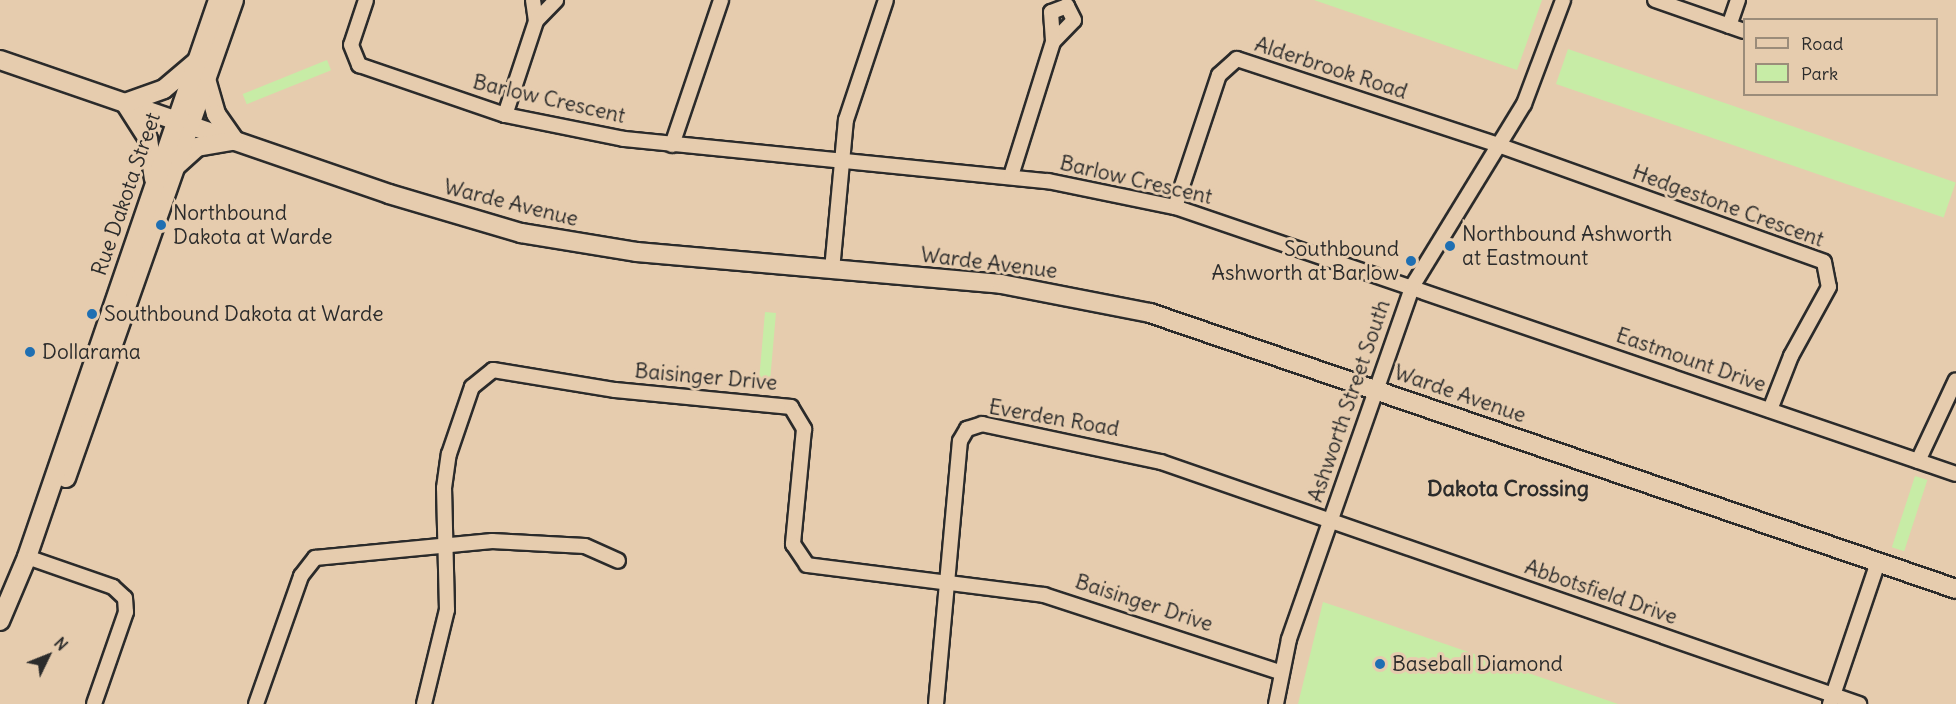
<!DOCTYPE html>
<html>
<head>
<meta charset="utf-8">
<style>
	body { margin:0 }
	#map { position:relative; width:1956px; height:704px; overflow:hidden; background:#e6ccae; font-family:Delius,sans-serif }
	div>[style] { position:absolute }
	[style*='--x'] { left:calc(var(--x)*1px); top:calc(var(--y)*1px); width:calc(var(--w)*1px); rotate:calc(var(--a)*1deg) }
	.green>* { inset:0; background:#c7eca6; transform-origin:0 0 }
	.roads { filter:drop-shadow(2px 0 #2b2b2b) drop-shadow(-2px 0 #2b2b2b) drop-shadow(0 2px #2b2b2b) drop-shadow(0 -2px #2b2b2b) }
	.street>* { height:14px; margin:-7px; padding:0 7px; transform-origin:7px; border-radius:7px; background:#e6ccae }
	.secondary>* { height:18px; margin:-9px; padding:0 9px; transform-origin:9px; border-radius:9px; background:#e6ccae }
	.dots>* { width:16px; height:16px; translate:-50% -50%; box-sizing:border-box; border:3px solid #e6ccae; border-radius:50% }
	span { translate:-50% -50%; white-space:nowrap; text-align:center; line-height:1.15; -webkit-text-stroke:6px #e6ccae; paint-order:stroke }
	.street-label { font-size:21px; color:#2b2b2b }
	.poi-label { font-size:21px; color:#2b2b2b }
	.left { translate:0 -50%; text-align:left }
	.right { translate:-100% -50%; text-align:right }
	.neighbourhood-label { font-size:22px; color:#2b2b2b; font-weight:700 }
	.legend { position:absolute; left:1743px; top:18px; width:195px; height:78px; box-sizing:border-box; background:#e6ccae; border:2px solid #9b8c7a; margin:0; padding:8px 10px; list-style:none; font-size:18px; color:#2b2b2b }
	.legend li { display:flex; align-items:center; gap:12px; height:30px }
	.legend b { width:30px; border:2px solid #9b8c7a }
	.north { position:absolute; left:18px; top:626px; width:60px; height:60px; -webkit-text-stroke:4px #e6ccae; paint-order:stroke; rotate:47deg; font-size:16px; font-weight:700; line-height:24px; text-align:center; color:#2b2b2b }
	.north::after { content:''; display:block; margin:auto; width:21px; height:27px; background:#2b2b2b; clip-path:polygon(50% 0,100% 100%,50% 72%,0 100%) }
</style>
</head>
<body>
<div id="map">
	<div class="green">
		<i style="clip-path:polygon(1314px 0,1542px 0,1517px 70px)"></i>
		<i style="left:1568px;top:49px;width:410px;height:37px;rotate:19deg"></i>
		<i style="left:327px;top:60px;width:11px;height:91px;rotate:68deg"></i>
		<i style="left:765px;top:312px;width:11px;height:74px;rotate:5deg"></i>
		<i style="left:1915px;top:476px;width:13px;height:75px;rotate:18deg"></i>
		<i style="clip-path:polygon(1323px 602px,1347px 610px,1618px 704px,1298px 704px)"></i>
	</div>
	<div class="roads">
		<div class="street">
			<i style="--x:366;--y:0;--w:47;--a:108.4"></i>
			<i style="--x:351;--y:45;--w:22;--a:68"></i>
			<i style="--x:359;--y:65;--w:154;--a:18.9"></i>
			<i style="--x:505;--y:115;--w:121;--a:11.4"></i>
			<i style="--x:624;--y:139;--w:426;--a:5.7"></i>
			<i style="--x:1048;--y:181;--w:130;--a:11.6"></i>
			<i style="--x:1175;--y:207;--w:825;--a:18.87"></i>
			<i style="--x:533;--y:0;--w:21;--a:82"></i>
			<i style="--x:1655;--y:0;--w:94;--a:19.2"></i>
			<i style="--x:1729;--y:26;--w:28;--a:-71"></i>
			<i style="--x:505;--y:115;--w:99;--a:-71.7"></i>
			<i style="--x:536;--y:21;--w:29;--a:-46"></i>
			<i style="--x:672;--y:145;--w:153;--a:-71.3"></i>
			<i style="--x:1011;--y:176;--w:140;--a:-72.6"></i>
			<i style="--x:1053;--y:42;--w:30;--a:-46"></i>
			<i style="--x:1074;--y:20;--w:16;--a:-117"></i>
			<i style="--x:1067;--y:6;--w:17;--a:159"></i>
			<i style="--x:1051;--y:12;--w:30;--a:86"></i>
			<i style="--x:1175;--y:207;--w:139;--a:-71.6"></i>
			<i style="--x:1219;--y:75;--w:24;--a:-42"></i>
			<i style="--x:1237;--y:59;--w:275;--a:18.2"></i>
			<i style="--x:1498;--y:145;--w:346;--a:19.7"></i>
			<i style="--x:1824;--y:262;--w:25;--a:79"></i>
			<i style="--x:1829;--y:287;--w:79;--a:118.8"></i>
			<i style="--x:1791;--y:356;--w:58;--a:111.3"></i>
			<i style="--x:832;--y:270;--w:151;--a:-84.7"></i>
			<i style="--x:846;--y:120;--w:126;--a:-71.6"></i>
			<i style="--x:1918;--y:461;--w:89;--a:-64.9"></i>
			<i style="--x:27;--y:557;--w:91;--a:19.2"></i>
			<i style="--x:113;--y:587;--w:16;--a:43"></i>
			<i style="--x:125;--y:598;--w:14;--a:86"></i>
			<i style="--x:126;--y:612;--w:97;--a:109.2"></i>
			<i style="--x:256;--y:704;--w:136;--a:-70.6"></i>
			<i style="--x:301;--y:576;--w:23;--a:-52"></i>
			<i style="--x:315;--y:558;--w:178;--a:-5.5"></i>
			<i style="--x:492;--y:541;--w:93;--a:3.1"></i>
			<i style="--x:585;--y:546;--w:36;--a:24"></i>
			<i style="--x:424;--y:704;--w:97;--a:-76.3"></i>
			<i style="--x:447;--y:610;--w:122;--a:-91.4"></i>
			<i style="--x:444;--y:488;--w:34;--a:-82"></i>
			<i style="--x:449;--y:454;--w:71;--a:-71.1"></i>
			<i style="--x:472;--y:387;--w:27;--a:-39"></i>
			<i style="--x:493;--y:370;--w:124;--a:9.3"></i>
			<i style="--x:615;--y:390;--w:177;--a:5.5"></i>
			<i style="--x:791;--y:407;--w:26;--a:59"></i>
			<i style="--x:804;--y:429;--w:116;--a:95.5"></i>
			<i style="--x:793;--y:544;--w:25;--a:56"></i>
			<i style="--x:807;--y:565;--w:239;--a:7.2"></i>
			<i style="--x:1044;--y:595;--w:250;--a:18.1"></i>
			<i style="--x:936;--y:704;--w:264;--a:-84.8"></i>
			<i style="--x:960;--y:441;--w:14;--a:-60"></i>
			<i style="--x:967;--y:429;--w:16;--a:-18"></i>
			<i style="--x:982;--y:424;--w:183;--a:12"></i>
			<i style="--x:1161;--y:462;--w:739;--a:19.12"></i>
			<i style="--x:1276;--y:704;--w:66;--a:-78.7"></i>
			<i style="--x:1289;--y:639;--w:375;--a:-70.7"></i>
			<i style="--x:1413;--y:285;--w:212;--a:-58.5"></i>
			<i style="--x:1524;--y:104;--w:111;--a:-69.4"></i>
			<i style="--x:1830;--y:704;--w:150;--a:-71.3"></i>
		</div>
		<div class="secondary">
			<i style="--x:0;--y:60;--w:411;--a:19"></i>
			<i style="--x:389;--y:194;--w:138;--a:16.5"></i>
			<i style="--x:521;--y:233;--w:118;--a:9.3"></i>
			<i style="--x:637;--y:252;--w:365;--a:5"></i>
			<i style="--x:1001;--y:284;--w:152;--a:11"></i>
			<i style="--x:1150;--y:313;--w:852;--a:18.9"></i>
			<i style="--x:206;--y:79;--w:36;--a:74"></i>
			<i style="--x:216;--y:114;--w:33;--a:55"></i>
			<i style="--x:125;--y:103;--w:43;--a:57.4"></i>
			<i style="--x:148;--y:139;--w:40;--a:81.5"></i>
			<i style="--x:125;--y:103;--w:41;--a:-19.7"></i>
			<i style="--x:164;--y:89;--w:42;--a:-40.2"></i>
			<i style="--x:176;--y:166;--w:28;--a:-42"></i>
			<i style="--x:197;--y:147;--w:34;--a:-10"></i>
			<i style="--x:66;--y:478;--w:507;--a:-70.64"></i>
			<i style="--x:0;--y:621;--w:69;--a:-67.1"></i>
			<i style="--x:27;--y:557;--w:589;--a:-71.07"></i>
		</div>
	</div>
	<div class="dots">
		<i style="left:161px;top:225px;background:#1f6fb2"></i>
		<i style="left:1450px;top:246px;background:#1f6fb2"></i>
		<i style="left:1411px;top:261px;background:#1f6fb2"></i>
		<i style="left:92px;top:314px;background:#1f6fb2"></i>
		<i style="left:30px;top:352px;background:#1f6fb2"></i>
		<i style="left:1380px;top:664px;background:#1f6fb2"></i>
	</div>
	<div class="street-label">
		<span style="left:1331px;top:68px;rotate:18deg">Alderbrook Road</span>
		<span style="left:549px;top:99px;rotate:13deg">Barlow Crescent</span>
		<span style="left:1136px;top:180px;rotate:13deg">Barlow Crescent</span>
		<span style="left:126px;top:194px;rotate:-71deg">Rue Dakota Street</span>
		<span style="left:511px;top:203px;rotate:14deg">Warde Avenue</span>
		<span style="left:1728px;top:206px;rotate:20deg">Hedgestone Crescent</span>
		<span style="left:989px;top:263px;rotate:7deg">Warde Avenue</span>
		<span style="left:1691px;top:360px;rotate:19deg">Eastmount Drive</span>
		<span style="left:706px;top:377px;rotate:5deg">Baisinger Drive</span>
		<span style="left:1460px;top:394px;rotate:19deg">Warde Avenue</span>
		<span style="left:1349px;top:401px;rotate:-71deg">Ashworth Street South</span>
		<span style="left:1054px;top:418px;rotate:10deg">Everden Road</span>
		<span style="left:1601px;top:592px;rotate:19deg">Abbotsfield Drive</span>
		<span style="left:1144px;top:603px;rotate:18deg">Baisinger Drive</span>
	</div>
	<div class="poi-label">
		<span class="left" style="left:173px;top:225px">Northbound<br>Dakota at Warde</span>
		<span class="left" style="left:1462px;top:246px">Northbound Ashworth<br>at Eastmount</span>
		<span class="right" style="left:1399px;top:261px">Southbound<br>Ashworth at Barlow</span>
		<span class="left" style="left:104px;top:314px">Southbound Dakota at Warde</span>
		<span class="left" style="left:42px;top:352px">Dollarama</span>
		<span class="left" style="left:1392px;top:664px">Baseball Diamond</span>
	</div>
	<div class="neighbourhood-label">
		<span style="left:1508px;top:489px">Dakota Crossing</span>
	</div>
	<ul class="legend">
	<li><b style="height:8px;background:#e6ccae"></b>Road</li>
	<li><b style="height:16px;background:#c7eca6"></b>Park</li>
	</ul>
	<div class="north">N</div>
</div>
</body>
</html>
